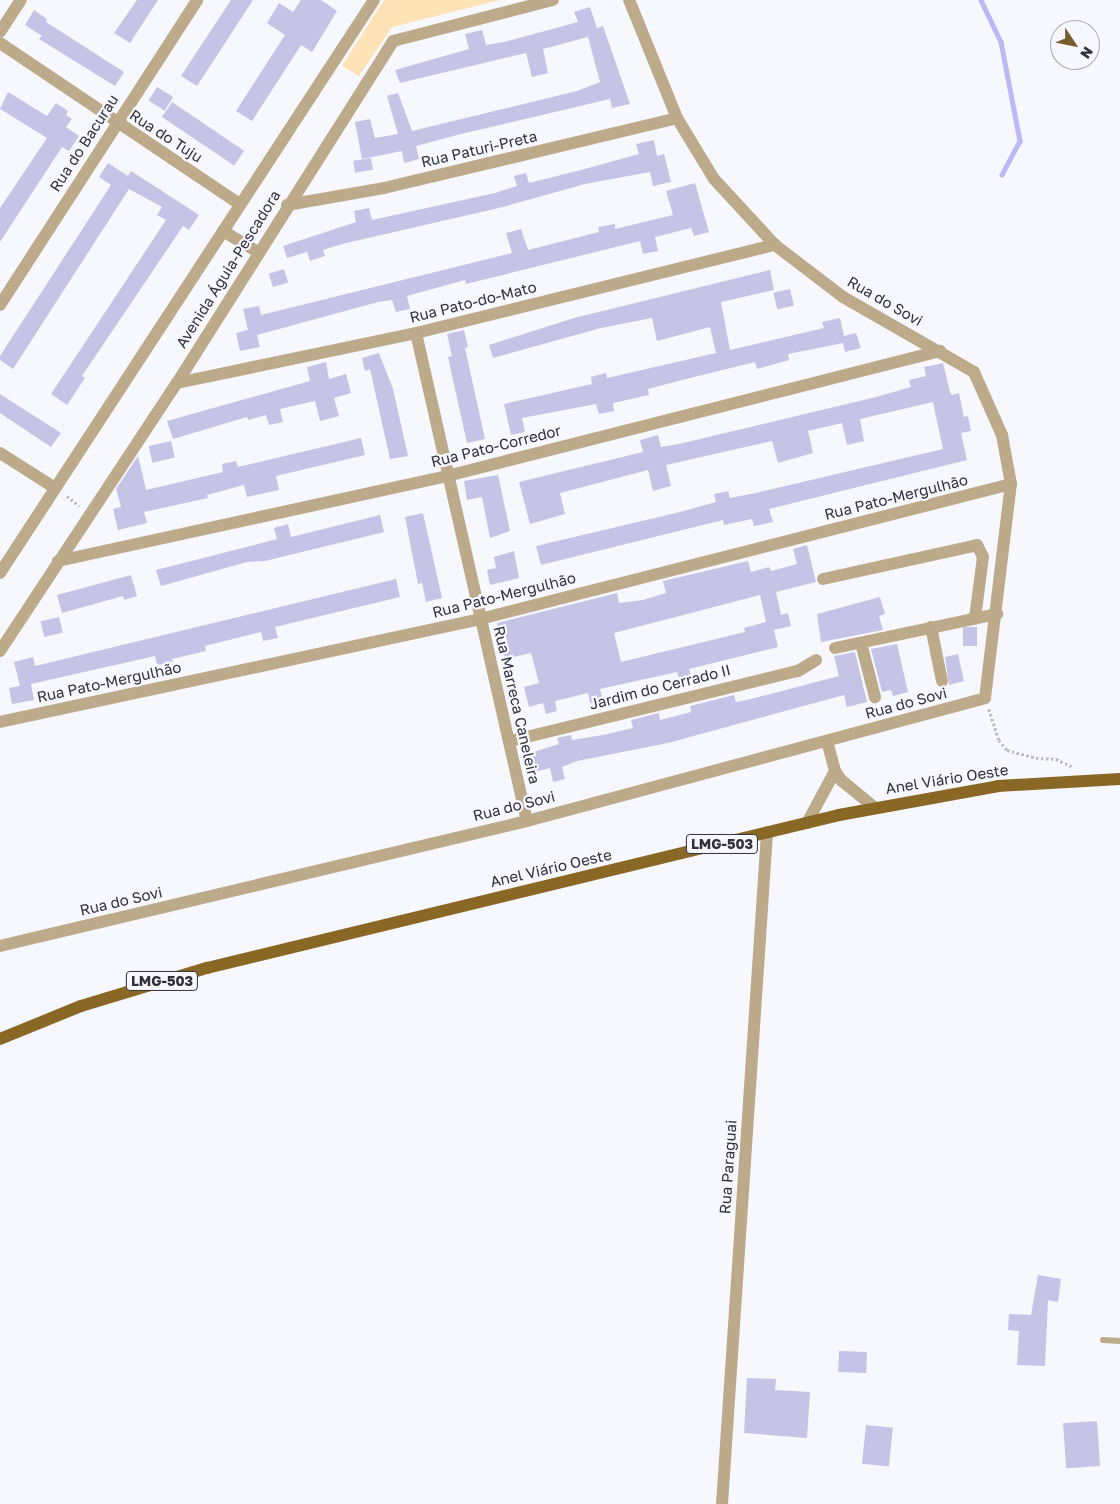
<!DOCTYPE html>
<html>
<head>
<meta charset="utf-8">
<style>
	body { margin:0 }
	#map { position:relative; width:1120px; height:1504px; overflow:hidden; background:#f7f7fe; font-family:"Golos Text",sans-serif }
	div>[style] { position:absolute }
	[style*='--x'] { left:calc(var(--x)*1px); top:calc(var(--y)*1px); width:calc(var(--w)*1px); rotate:calc(var(--a)*1deg) }
	.green>* { inset:0; background:#fde3b6 }
	.stream>* { height:4.5px; margin:-2.25px; padding:0 2.25px; transform-origin:2.25px; border-radius:2.25px; background:#bbb8f6 }
	.building>* { inset:0; background:#c5c4e6; transform-origin:0 0 }
	.path>* { height:2.5px; margin-top:-1.25px; transform-origin:0; background:repeating-linear-gradient(90deg,#babac2 0 2.5px,transparent 0 5px) }
	.service>* { height:6px; margin:-3px; padding:0 3px; transform-origin:3px; border-radius:3px; background:#bcaa8a }
	.minor>* { height:12px; margin:-6px; padding:0 6px; transform-origin:6px; border-radius:6px; background:#bcaa8a }
	.primary>* { height:12px; margin:-6px; padding:0 6px; transform-origin:6px; border-radius:6px; background:#896826 }
	span { translate:-50% -50%; white-space:nowrap; text-align:center; line-height:1.15; -webkit-text-stroke:4.5px #f7f7fe; paint-order:stroke }
	.shield-label span { padding:1px 4px; background:#f7f7fe; border:1px solid; border-radius:4px; -webkit-text-stroke-width:0 }
	.shield-label { font-size:14px; color:#31313e; font-weight:700 }
	.street-label { font-size:15px; color:#31313e }
	.north { position:absolute; left:1050px; top:20px; width:50px; height:50px; box-sizing:border-box; background:#f7f7fe; border:1px solid #a8a8b1; border-radius:50%; rotate:124deg; font-size:14px; font-weight:700; line-height:20px; text-align:center; color:#31313e }
	.north::after { content:''; display:block; margin:auto; width:18px; height:22px; background:#755c2d; clip-path:polygon(50% 0,100% 100%,50% 72%,0 100%) }
</style>
</head>
<body>
<div id="map">
	<div class="green">
		<i style="clip-path:polygon(384px 0,500px 0,392px 27px,359px 76px,342px 66px)"></i>
	</div>
	<div class="stream">
		<i style="--x:981;--y:0;--w:47;--a:64.5"></i>
		<i style="--x:1001;--y:42;--w:101;--a:79.1"></i>
		<i style="--x:1020;--y:141;--w:38;--a:118"></i>
	</div>
	<div class="building">
		<i style="clip-path:polygon(137px 0,158px 0,130px 43px,114px 33px)"></i>
		<i style="clip-path:polygon(231px 0,253px 0,197px 86px,181px 76px)"></i>
		<i style="clip-path:polygon(301px 0,321px 0,337px 11px,312px 52px,301px 45px,252px 121px,236px 111px,285px 35px,267px 23px,279px 3px,293px 12px)"></i>
		<i style="clip-path:polygon(590px 7px,597px 28px,603px 26px,630px 104px,612px 108px,610px 99px,457px 135px,416px 146px,419px 159px,404px 163px,402px 151px,362px 159px,355px 122px,370px 119px,375px 138px,398px 134px,387px 96px,398px 93px,412px 131px,577px 91px,600px 82px,588px 37px,543px 49px,548px 73px,532px 77px,526px 53px,400px 83px,395px 70px,469px 49px,465px 34px,482px 30px,486px 45px,504px 42px,578px 22px,574px 12px)"></i>
		<i style="clip-path:polygon(34px 10px,47px 19px,46px 22px,124px 72px,115px 86px,39px 39px,42px 36px,25px 25px)"></i>
		<i style="left:157px;top:87px;width:19px;height:16px;rotate:32deg"></i>
		<i style="clip-path:polygon(8px 92px,47px 116px,56px 103px,68px 111px,66px 115px,72px 119px,66px 127px,79px 136px,69px 151px,62px 147px,0 242px,0 208px,47px 138px,0 109px)"></i>
		<i style="left:172px;top:102px;width:87px;height:18px;rotate:34deg"></i>
		<i style="clip-path:polygon(654px 140px,657px 156px,664px 154px,671px 182px,653px 186px,650px 172px,585px 184px,503px 207px,342px 244px,323px 250px,325px 256px,310px 261px,307px 252px,287px 258px,283px 246px,356px 222px,354px 211px,369px 208px,372px 220px,495px 193px,517px 186px,514px 176px,526px 173px,529px 183px,581px 170px,639px 154px,636px 144px)"></i>
		<i style="left:371px;top:158px;width:12px;height:18px;rotate:81deg"></i>
		<i style="clip-path:polygon(108px 163px,128px 176px,131px 171px,199px 215px,189px 230px,183px 226px,82px 376px,85px 378px,67px 405px,51px 394px,166px 220px,157px 215px,162px 207px,129px 189px,13px 369px,0 360px,0 356px,111px 185px,99px 177px)"></i>
		<i style="clip-path:polygon(695px 183px,709px 232px,694px 236px,691px 228px,655px 237px,658px 251px,643px 254px,640px 241px,466px 284px,465px 280px,407px 296px,410px 309px,396px 312px,392px 300px,378px 302px,257px 335px,260px 347px,240px 351px,236px 333px,248px 330px,243px 309px,259px 306px,261px 315px,512px 253px,506px 233px,521px 229px,528px 250px,599px 232px,598px 227px,615px 224px,615px 229px,673px 215px,666px 191px)"></i>
		<i style="left:284px;top:269px;width:14px;height:16px;rotate:73deg"></i>
		<i style="clip-path:polygon(770px 270px,774px 290px,721px 302px,730px 350px,824px 328px,822px 322px,840px 318px,844px 336px,856px 333px,861px 348px,845px 352px,843px 343px,788px 354px,789px 360px,757px 369px,755px 362px,682px 380px,648px 389px,649px 395px,613px 403px,614px 411px,599px 414px,596px 404px,522px 418px,525px 432px,511px 435px,504px 404px,592px 384px,591px 377px,606px 373px,607px 378px,716px 353px,710px 327px,657px 341px,652px 318px,601px 328px,493px 358px,489px 345px,574px 318px)"></i>
		<i style="left:790px;top:289px;width:17px;height:17px;rotate:77deg"></i>
		<i style="clip-path:polygon(464px 330px,468px 347px,465px 348px,485px 439px,467px 443px,451px 371px,448px 357px,452px 356px,447px 334px)"></i>
		<i style="clip-path:polygon(379px 353px,393px 389px,408px 456px,390px 459px,370px 369px,365px 371px,362px 358px)"></i>
		<i style="clip-path:polygon(326px 362px,329px 379px,346px 374px,351px 393px,334px 398px,339px 416px,320px 421px,315px 401px,280px 409px,283px 422px,269px 425px,266px 415px,248px 420px,247px 417px,173px 439px,167px 421px,310px 381px,307px 367px)"></i>
		<i style="clip-path:polygon(943px 363px,950px 392px,952px 395px,959px 393px,964px 417px,968px 416px,971px 431px,961px 433px,967px 460px,769px 509px,773px 522px,754px 526px,752px 519px,724px 525px,723px 520px,541px 565px,536px 546px,680px 512px,716px 502px,714px 494px,728px 491px,730px 498px,756px 493px,943px 449px,935px 412px,933px 402px,860px 419px,864px 441px,847px 445px,842px 423px,808px 431px,813px 453px,778px 463px,772px 441px,666px 465px,671px 486px,653px 491px,648px 470px,560px 493px,565px 514px,530px 524px,519px 482px,643px 452px,640px 440px,658px 435px,661px 447px,679px 444px,876px 397px,911px 387px,909px 380px,926px 376px,924px 367px)"></i>
		<i style="clip-path:polygon(0 394px,61px 433px,51px 447px,0 413px)"></i>
		<i style="clip-path:polygon(361px 438px,365px 455px,276px 476px,279px 490px,247px 497px,244px 485px,207px 495px,208px 498px,144px 512px,147px 523px,118px 530px,113px 509px,121px 507px,116px 489px,138px 456px,146px 490px,223px 472px,222px 464px,236px 461px,238px 467px)"></i>
		<i style="left:171px;top:441px;width:17px;height:23px;rotate:77deg"></i>
		<i style="clip-path:polygon(498px 475px,510px 531px,490px 538px,482px 497px,467px 500px,464px 481px)"></i>
		<i style="clip-path:polygon(423px 513px,442px 598px,426px 602px,422px 583px,418px 584px,405px 517px)"></i>
		<i style="clip-path:polygon(380px 515px,384px 532px,265px 561px,247px 562px,161px 586px,156px 570px,277px 539px,274px 528px,288px 524px,291px 537px)"></i>
		<i style="clip-path:polygon(evenodd,807px 545px,816px 582px,776px 592px,781px 615px,788px 613px,791px 626px,774px 630px,778px 647px,689px 669px,692px 679px,680px 683px,677px 672px,600px 689px,603px 700px,590px 703px,588px 693px,555px 701px,557px 711px,546px 714px,543px 703px,529px 707px,524px 687px,539px 683px,531px 653px,505px 659px,497px 623px,617px 593px,619px 603px,643px 600px,666px 593px,663px 581px,748px 561px,751px 572px,769px 567px,771px 571px,797px 564px,793px 549px,807px 545px,760px 595px,766px 622px,744px 628px,745px 632px,621px 662px,614px 633px,760px 595px)"></i>
		<i style="clip-path:polygon(514px 551px,519px 578px,490px 585px,487px 570px,496px 568px,494px 557px)"></i>
		<i style="clip-path:polygon(131px 575px,137px 596px,124px 600px,123px 596px,62px 613px,57px 595px)"></i>
		<i style="clip-path:polygon(396px 579px,400px 597px,275px 627px,278px 638px,263px 641px,261px 632px,205px 646px,206px 651px,172px 659px,173px 662px,157px 665px,155px 656px,31px 684px,34px 700px,12px 704px,9px 688px,20px 686px,14px 662px,33px 657px,35px 666px)"></i>
		<i style="clip-path:polygon(880px 597px,885px 614px,879px 616px,883px 630px,821px 642px,817px 614px)"></i>
		<i style="left:59px;top:617px;width:16px;height:19px;rotate:76deg"></i>
		<i style="left:977px;top:627px;width:19px;height:14px;rotate:90deg"></i>
		<i style="clip-path:polygon(897px 644px,908px 692px,893px 696px,891px 690px,882px 692px,871px 649px)"></i>
		<i style="clip-path:polygon(855px 652px,867px 702px,847px 707px,844px 695px,668px 743px,577px 761px,562px 767px,565px 779px,553px 782px,550px 768px,535px 772px,530px 753px,559px 744px,557px 738px,571px 735px,572px 740px,603px 735px,633px 728px,631px 720px,659px 713px,660px 720px,691px 712px,690px 706px,734px 695px,736px 702px,751px 699px,839px 676px,834px 656px)"></i>
		<i style="clip-path:polygon(958px 654px,964px 681px,949px 685px,945px 657px)"></i>
		<i style="clip-path:polygon(1038px 1275px,1061px 1279px,1058px 1302px,1048px 1300px,1045px 1366px,1017px 1365px,1019px 1331px,1008px 1330px,1009px 1314px,1031px 1315px)"></i>
		<i style="left:839px;top:1351px;width:28px;height:21px;rotate:2deg"></i>
		<i style="clip-path:polygon(747px 1378px,776px 1379px,775px 1390px,810px 1392px,807px 1438px,744px 1433px)"></i>
		<i style="left:1097px;top:1421px;width:45px;height:34px;rotate:86deg"></i>
		<i style="left:866px;top:1425px;width:27px;height:39px;rotate:6deg"></i>
	</div>
	<div class="path">
		<i style="--x:67;--y:496;--w:16;--a:38"></i>
		<i style="--x:989;--y:709;--w:33;--a:72"></i>
		<i style="--x:999;--y:740;--w:13;--a:51"></i>
		<i style="--x:1007;--y:750;--w:30;--a:15"></i>
		<i style="--x:1036;--y:758;--w:20;--a:3"></i>
		<i style="--x:1056;--y:759;--w:19;--a:25"></i>
	</div>
	<div class="service">
		<i style="--x:1103;--y:1340;--w:17;--a:3"></i>
	</div>
	<div class="minor">
		<i style="--x:0;--y:32;--w:38;--a:-57"></i>
		<i style="--x:0;--y:43;--w:289;--a:33.9"></i>
		<i style="--x:287;--y:205;--w:98;--a:-9.9"></i>
		<i style="--x:384;--y:188;--w:301;--a:-13.4"></i>
		<i style="--x:223;--y:231;--w:41;--a:31"></i>
		<i style="--x:0;--y:305;--w:363;--a:-57.1"></i>
		<i style="--x:416;--y:333;--w:500;--a:77.19"></i>
		<i style="--x:177;--y:383;--w:244;--a:-11.8"></i>
		<i style="--x:416;--y:333;--w:370;--a:-13.8"></i>
		<i style="--x:0;--y:453;--w:65;--a:32.5"></i>
		<i style="--x:58;--y:561;--w:398;--a:-12.3"></i>
		<i style="--x:447;--y:476;--w:509;--a:-14.23"></i>
		<i style="--x:0;--y:573;--w:684;--a:-56.87"></i>
		<i style="--x:823;--y:579;--w:158;--a:-12.4"></i>
		<i style="--x:977;--y:545;--w:13;--a:63"></i>
		<i style="--x:983;--y:557;--w:62;--a:97.5"></i>
		<i style="--x:931;--y:627;--w:55;--a:78.5"></i>
		<i style="--x:861;--y:643;--w:56;--a:75.5"></i>
		<i style="--x:835;--y:648;--w:166;--a:-11.9"></i>
		<i style="--x:0;--y:651;--w:321;--a:-56.6"></i>
		<i style="--x:177;--y:383;--w:404;--a:-57.7"></i>
		<i style="--x:393;--y:41;--w:165;--a:-14.4"></i>
		<i style="--x:0;--y:722;--w:491;--a:-12.1"></i>
		<i style="--x:480;--y:619;--w:548;--a:-14.26"></i>
		<i style="--x:510;--y:741;--w:296;--a:-13.7"></i>
		<i style="--x:798;--y:671;--w:21;--a:-31"></i>
		<i style="--x:827;--y:741;--w:31;--a:75"></i>
		<i style="--x:835;--y:771;--w:11;--a:56"></i>
		<i style="--x:841;--y:780;--w:44;--a:39.5"></i>
		<i style="--x:807;--y:823;--w:59;--a:-61.7"></i>
		<i style="--x:0;--y:946;--w:542;--a:-13.34"></i>
		<i style="--x:527;--y:821;--w:474;--a:-15"></i>
		<i style="--x:985;--y:698;--w:216;--a:-83.1"></i>
		<i style="--x:1011;--y:484;--w:50;--a:-100.4"></i>
		<i style="--x:1002;--y:435;--w:69;--a:-114"></i>
		<i style="--x:974;--y:372;--w:151;--a:-150.2"></i>
		<i style="--x:843;--y:297;--w:86;--a:-142.6"></i>
		<i style="--x:775;--y:245;--w:90;--a:-132.7"></i>
		<i style="--x:714;--y:179;--w:71;--a:-121.2"></i>
		<i style="--x:677;--y:118;--w:127;--a:-112.1"></i>
		<i style="--x:722;--y:1504;--w:673;--a:-86.16"></i>
	</div>
	<div class="primary">
		<i style="--x:0;--y:1039;--w:87;--a:-22.2"></i>
		<i style="--x:81;--y:1006;--w:132;--a:-16.8"></i>
		<i style="--x:207;--y:968;--w:650;--a:-13.61"></i>
		<i style="--x:839;--y:815;--w:162;--a:-10.3"></i>
		<i style="--x:998;--y:786;--w:122;--a:-3.3"></i>
	</div>
	<div class="shield-label">
		<span style="left:722px;top:844px">LMG-503</span>
		<span style="left:162px;top:981px">LMG-503</span>
	</div>
	<div class="street-label">
		<span style="left:166px;top:136px;rotate:33deg">Rua do Tuju</span>
		<span style="left:84px;top:143px;rotate:-57deg">Rua do Bacurau</span>
		<span style="left:479px;top:149px;rotate:-13deg">Rua Paturi-Preta</span>
		<span style="left:228px;top:269px;rotate:-58deg">Avenida Águia-Pescadora</span>
		<span style="left:885px;top:301px;rotate:30deg">Rua do Sovi</span>
		<span style="left:473px;top:302px;rotate:-14deg">Rua Pato-do-Mato</span>
		<span style="left:496px;top:446px;rotate:-14deg">Rua Pato-Corredor</span>
		<span style="left:896px;top:497px;rotate:-14deg">Rua Pato-Mergulhão</span>
		<span style="left:504px;top:595px;rotate:-14deg">Rua Pato-Mergulhão</span>
		<span style="left:109px;top:682px;rotate:-12deg">Rua Pato-Mergulhão</span>
		<span style="left:660px;top:687px;rotate:-14deg">Jardim do Cerrado II</span>
		<span style="left:906px;top:703px;rotate:-15deg">Rua do Sovi</span>
		<span style="left:517px;top:705px;rotate:77deg">Rua Marreca Caneleira</span>
		<span style="left:947px;top:779px;rotate:-9deg">Anel Viário Oeste</span>
		<span style="left:514px;top:806px;rotate:-14deg">Rua do Sovi</span>
		<span style="left:551px;top:868px;rotate:-13deg">Anel Viário Oeste</span>
		<span style="left:121px;top:901px;rotate:-13deg">Rua do Sovi</span>
		<span style="left:728px;top:1167px;rotate:-86deg">Rua Paraguai</span>
	</div>
	<div class="north">N</div>
</div>
</body>
</html>
